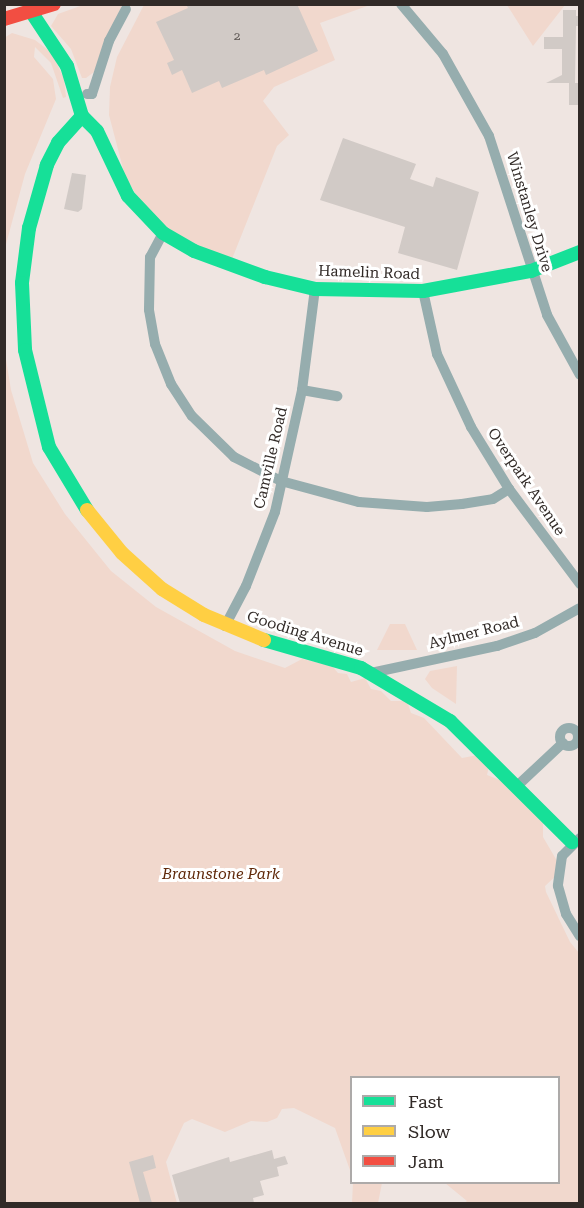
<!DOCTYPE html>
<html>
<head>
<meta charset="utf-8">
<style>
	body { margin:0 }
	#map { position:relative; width:584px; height:1208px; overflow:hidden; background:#efe5e1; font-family:"Roboto Serif",serif }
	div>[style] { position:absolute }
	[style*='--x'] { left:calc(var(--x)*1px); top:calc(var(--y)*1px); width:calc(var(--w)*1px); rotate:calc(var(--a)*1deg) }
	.green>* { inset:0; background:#f1d8cd }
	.building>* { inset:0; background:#d1cac6 }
	.street>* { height:10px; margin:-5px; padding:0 5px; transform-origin:5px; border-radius:5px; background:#96adae }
	.street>.ring { margin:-5px; padding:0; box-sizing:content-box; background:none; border:10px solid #96adae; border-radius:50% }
	.fast>* { height:14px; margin:-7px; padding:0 7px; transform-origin:7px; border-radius:7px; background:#16e098 }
	.slow>* { height:14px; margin:-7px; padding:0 7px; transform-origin:7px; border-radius:7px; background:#ffcf43 }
	.jam>* { height:14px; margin:-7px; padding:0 7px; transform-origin:7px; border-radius:7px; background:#f24e42 }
	span { translate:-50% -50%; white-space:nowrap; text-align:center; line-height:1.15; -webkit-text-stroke:6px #fff; paint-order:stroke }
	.number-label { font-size:12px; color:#59524f }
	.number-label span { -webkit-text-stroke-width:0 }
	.street-label { font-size:15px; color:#312a27 }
	.park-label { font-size:15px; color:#60290a; font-style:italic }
	.frame { position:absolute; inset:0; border:6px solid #312a27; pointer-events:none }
	.legend { position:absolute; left:350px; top:1076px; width:210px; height:108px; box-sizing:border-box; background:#fff; border:2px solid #adaaa9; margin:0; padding:8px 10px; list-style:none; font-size:18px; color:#312a27 }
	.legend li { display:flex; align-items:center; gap:12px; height:30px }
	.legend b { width:30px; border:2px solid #adaaa9 }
</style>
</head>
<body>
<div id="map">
	<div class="green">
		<i style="clip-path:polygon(83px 5px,122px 5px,94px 72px,86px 78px,82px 78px,71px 49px,51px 26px,58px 14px)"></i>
		<i style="clip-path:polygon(144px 5px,370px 5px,320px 23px,335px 60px,274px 87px,263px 101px,289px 135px,277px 146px,232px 259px,200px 247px,169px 229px,143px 206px,125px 176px,109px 115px,110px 87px,117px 57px)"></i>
		<i style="clip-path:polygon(507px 5px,565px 5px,533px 46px)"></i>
		<i style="clip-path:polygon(12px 33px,35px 40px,52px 53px,64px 79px,66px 97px,63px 98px,51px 63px,35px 47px,34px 57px,53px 79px,56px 99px,25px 174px,5px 248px,4px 38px)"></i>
		<i style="clip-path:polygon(4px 347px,11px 390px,33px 463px,65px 514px,111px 571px,156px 607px,235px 651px,285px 668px,302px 659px,332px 666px,338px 673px,347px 674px,351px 682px,365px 678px,371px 689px,381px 691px,391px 701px,407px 701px,411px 713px,424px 718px,462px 758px,478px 755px,489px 766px,487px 775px,505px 782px,543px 823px,543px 837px,560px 866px,559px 873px,545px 886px,546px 892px,570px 942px,579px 953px,579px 1203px,464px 1203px,467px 1201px,445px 1183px,558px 1182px,558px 1078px,352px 1078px,351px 1173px,335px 1128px,294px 1108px,282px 1109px,277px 1118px,267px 1122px,251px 1121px,225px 1132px,192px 1119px,184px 1123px,166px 1162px,177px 1203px,5px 1203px)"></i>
		<i style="clip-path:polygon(390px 624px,405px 624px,417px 650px,377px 650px)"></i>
		<i style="clip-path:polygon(457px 666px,456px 704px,432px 688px,425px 679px,430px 671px)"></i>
		<i style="clip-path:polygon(353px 1183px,382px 1183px,378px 1203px,352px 1203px)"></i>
	</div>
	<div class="building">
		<i style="clip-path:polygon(186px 4px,297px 4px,318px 51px,266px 75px,264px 70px,222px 88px,219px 81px,192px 93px,182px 70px,172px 75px,167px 63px,174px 60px,156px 22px,188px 8px)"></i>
		<i style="clip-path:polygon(563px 10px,576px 10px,576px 16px,579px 16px,579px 26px,576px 26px,575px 83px,579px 83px,579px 105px,569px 105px,569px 83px,546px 83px,562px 75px,562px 49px,544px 49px,544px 37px,563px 37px)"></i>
		<i style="clip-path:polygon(343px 138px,416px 164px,410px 179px,433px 187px,436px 177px,479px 192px,457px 270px,398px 253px,405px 227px,320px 200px)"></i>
		<i style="clip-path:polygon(72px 173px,86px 175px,82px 209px,78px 212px,64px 209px)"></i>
		<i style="clip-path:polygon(272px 1150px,274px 1159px,285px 1156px,288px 1164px,277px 1167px,279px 1176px,260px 1181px,264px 1195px,253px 1198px,254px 1203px,180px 1203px,172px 1175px,229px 1157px,230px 1162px)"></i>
		<i style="clip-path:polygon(153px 1155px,156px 1168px,143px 1172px,152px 1203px,140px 1203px,129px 1162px)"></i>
	</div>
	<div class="street">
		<i style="--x:401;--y:4;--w:65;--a:50"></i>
		<i style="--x:443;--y:54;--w:94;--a:60.7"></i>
		<i style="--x:489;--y:136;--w:188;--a:72"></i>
		<i style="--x:547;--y:315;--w:68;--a:61.2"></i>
		<i style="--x:87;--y:94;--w:5;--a:0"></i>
		<i style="--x:92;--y:94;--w:56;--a:-72.2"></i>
		<i style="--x:109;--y:41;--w:36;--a:-62"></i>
		<i style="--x:163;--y:233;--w:27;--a:118"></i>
		<i style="--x:150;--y:257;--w:53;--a:91.1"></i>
		<i style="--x:149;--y:310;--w:35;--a:80"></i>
		<i style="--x:155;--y:344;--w:43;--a:68.2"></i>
		<i style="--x:171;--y:384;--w:38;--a:57"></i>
		<i style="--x:192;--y:416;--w:59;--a:44.3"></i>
		<i style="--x:234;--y:457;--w:53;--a:27.1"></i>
		<i style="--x:281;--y:481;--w:81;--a:15.1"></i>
		<i style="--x:359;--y:502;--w:68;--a:4.2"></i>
		<i style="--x:427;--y:507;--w:35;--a:-5"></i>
		<i style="--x:462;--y:504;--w:31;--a:-9"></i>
		<i style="--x:493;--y:499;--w:19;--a:-32"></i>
		<i style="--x:423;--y:291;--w:65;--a:77.5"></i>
		<i style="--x:437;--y:354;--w:81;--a:65"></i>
		<i style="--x:471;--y:427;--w:73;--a:58.5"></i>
		<i style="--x:509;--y:489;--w:119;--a:53.2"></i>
		<i style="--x:302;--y:390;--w:36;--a:10"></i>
		<i style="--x:225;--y:626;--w:45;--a:-62.3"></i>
		<i style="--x:246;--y:586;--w:79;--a:-68.6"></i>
		<i style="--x:275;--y:512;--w:125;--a:-77.5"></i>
		<i style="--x:302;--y:390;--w:102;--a:-82.7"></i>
		<i style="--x:371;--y:673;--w:129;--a:-12.1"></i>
		<i style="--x:497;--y:646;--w:40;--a:-18.9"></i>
		<i style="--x:535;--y:633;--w:51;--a:-29.1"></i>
		<i class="ring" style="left:560px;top:728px;width:8px;height:8px"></i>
		<i style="--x:517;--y:786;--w:63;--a:-43.1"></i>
		<i style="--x:580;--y:838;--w:25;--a:135"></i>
		<i style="--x:562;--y:856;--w:30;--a:98"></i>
		<i style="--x:558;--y:886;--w:29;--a:74"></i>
		<i style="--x:566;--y:914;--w:26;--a:58"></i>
	</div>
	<div class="fast">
		<i style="--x:32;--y:13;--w:64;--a:56.6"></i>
		<i style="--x:67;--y:66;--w:52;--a:73.3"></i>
		<i style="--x:82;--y:116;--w:36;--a:132"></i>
		<i style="--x:58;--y:143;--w:25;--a:117"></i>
		<i style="--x:47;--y:165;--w:66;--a:105.9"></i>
		<i style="--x:29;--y:228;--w:55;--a:97.3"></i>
		<i style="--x:22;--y:283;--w:67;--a:87.4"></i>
		<i style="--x:25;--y:350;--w:100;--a:76.1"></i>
		<i style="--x:49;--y:447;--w:74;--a:58.9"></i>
		<i style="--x:82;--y:116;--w:21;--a:45"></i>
		<i style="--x:97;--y:131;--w:72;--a:64.5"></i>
		<i style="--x:128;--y:196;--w:51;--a:46.6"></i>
		<i style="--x:163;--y:233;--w:36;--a:30"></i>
		<i style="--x:194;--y:251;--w:76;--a:20.1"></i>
		<i style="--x:265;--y:277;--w:51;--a:13.5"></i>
		<i style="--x:315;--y:289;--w:108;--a:1.1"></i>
		<i style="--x:423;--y:291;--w:110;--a:-10.5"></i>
		<i style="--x:531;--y:271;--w:53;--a:-21.2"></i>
		<i style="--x:264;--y:640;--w:101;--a:16.1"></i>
		<i style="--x:361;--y:668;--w:104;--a:30.8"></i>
		<i style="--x:450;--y:721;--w:172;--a:44.8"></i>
	</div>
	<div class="slow">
		<i style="--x:87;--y:510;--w:55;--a:50.9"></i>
		<i style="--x:122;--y:553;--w:54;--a:42"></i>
		<i style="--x:162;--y:589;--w:49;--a:31.8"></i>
		<i style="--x:204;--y:615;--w:65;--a:22.6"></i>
	</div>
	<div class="jam">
		<i style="--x:4;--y:19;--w:52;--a:-16.7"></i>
	</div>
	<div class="number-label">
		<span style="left:237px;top:37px">2</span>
	</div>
	<div class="street-label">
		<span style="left:529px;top:212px;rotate:73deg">Winstanley Drive</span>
		<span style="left:369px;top:273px;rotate:2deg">Hamelin Road</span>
		<span style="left:271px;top:458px;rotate:-77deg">Camville Road</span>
		<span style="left:526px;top:482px;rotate:56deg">Overpark Avenue</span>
		<span style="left:474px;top:633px;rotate:-14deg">Aylmer Road</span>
		<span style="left:305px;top:634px;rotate:17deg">Gooding Avenue</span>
	</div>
	<div class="park-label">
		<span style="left:221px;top:875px">Braunstone Park</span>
	</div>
	<div class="frame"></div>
	<ul class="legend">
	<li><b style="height:8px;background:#16e098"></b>Fast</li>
	<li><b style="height:8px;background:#ffcf43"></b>Slow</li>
	<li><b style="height:8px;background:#f24e42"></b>Jam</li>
	</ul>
</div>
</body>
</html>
